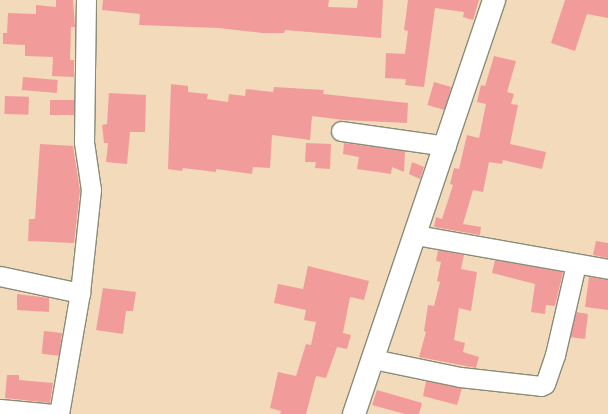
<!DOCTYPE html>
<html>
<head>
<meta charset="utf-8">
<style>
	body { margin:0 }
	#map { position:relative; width:608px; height:414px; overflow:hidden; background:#f3dabb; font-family:"IM FELL French Canon",serif }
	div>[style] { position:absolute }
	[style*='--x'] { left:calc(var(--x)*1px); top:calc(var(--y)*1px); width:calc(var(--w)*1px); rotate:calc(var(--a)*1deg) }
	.building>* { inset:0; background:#f19c9b; transform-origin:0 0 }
	.roads { filter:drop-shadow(1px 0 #898c78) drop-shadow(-1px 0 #898c78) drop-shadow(0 1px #898c78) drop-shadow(0 -1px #898c78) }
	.minor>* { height:19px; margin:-9.5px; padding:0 9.5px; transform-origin:9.5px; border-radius:9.5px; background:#fff }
	.major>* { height:22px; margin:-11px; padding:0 11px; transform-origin:11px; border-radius:11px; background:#fff }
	span { translate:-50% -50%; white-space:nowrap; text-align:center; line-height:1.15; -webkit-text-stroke:4px #f6f6f2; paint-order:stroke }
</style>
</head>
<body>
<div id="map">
	<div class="building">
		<i style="clip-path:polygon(56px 0,73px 0,75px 27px,71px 27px,70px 60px,74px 60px,74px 77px,52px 76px,53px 57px,25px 56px,25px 45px,3px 44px,3px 33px,7px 33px,8px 13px,36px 14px,36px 5px,56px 7px)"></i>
		<i style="clip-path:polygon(103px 0,329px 0,328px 7px,357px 8px,358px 0,383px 0,381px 38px,285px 30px,284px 33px,262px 33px,218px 28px,139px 25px,140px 14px,102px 10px)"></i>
		<i style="clip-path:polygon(408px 0,479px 0,473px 20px,463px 17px,464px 12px,435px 8px,424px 87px,405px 85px,406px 79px,385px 78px,386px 53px,405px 54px,408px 31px,404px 30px)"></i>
		<i style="clip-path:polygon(565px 0,608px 0,608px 18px,587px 14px,575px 51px,551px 43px)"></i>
		<i style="clip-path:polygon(494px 56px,516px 61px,507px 92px,514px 94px,511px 104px,518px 105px,510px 144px,546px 152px,542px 169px,503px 160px,502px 164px,489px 162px,483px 192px,473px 190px,463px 224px,481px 227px,480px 235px,434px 227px,436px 217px,442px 219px,453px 185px,450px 184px,454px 168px,459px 169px,467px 135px,479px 138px,486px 104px,477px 102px,481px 85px,485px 86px)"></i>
		<i style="left:23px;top:77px;width:35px;height:13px;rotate:5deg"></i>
		<i style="left:434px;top:82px;width:18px;height:24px;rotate:16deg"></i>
		<i style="clip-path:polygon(171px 84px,188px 86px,188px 92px,208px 94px,207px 99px,228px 102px,229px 94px,245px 96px,246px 89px,273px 92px,274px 87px,324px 90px,323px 94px,408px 103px,407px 123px,344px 120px,312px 116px,310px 140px,272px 135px,270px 168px,253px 167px,252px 174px,216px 169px,216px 172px,183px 168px,182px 171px,168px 169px)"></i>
		<i style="clip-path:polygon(109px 93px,146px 95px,145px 132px,130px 132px,127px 164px,106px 162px,108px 143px,104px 143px,102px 125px,107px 124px)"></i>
		<i style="left:5px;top:96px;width:24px;height:18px;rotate:2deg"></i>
		<i style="left:50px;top:100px;width:24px;height:15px"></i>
		<i style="clip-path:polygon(306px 143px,331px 144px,330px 169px,315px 168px,316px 162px,305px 162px)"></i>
		<i style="clip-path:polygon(344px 143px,405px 151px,404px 172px,392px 167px,391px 174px,357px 169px,359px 157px,343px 154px)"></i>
		<i style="clip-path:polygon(40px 144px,73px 146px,80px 191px,74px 243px,28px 241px,29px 219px,35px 219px)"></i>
		<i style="clip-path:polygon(412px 162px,424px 167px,420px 179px,409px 174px)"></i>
		<i style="clip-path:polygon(596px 241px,608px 243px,608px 258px,593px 255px)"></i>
		<i style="clip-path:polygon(438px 250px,464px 255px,461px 269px,477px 272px,471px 311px,459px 308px,454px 340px,465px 343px,463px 352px,479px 357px,476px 368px,419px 357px,426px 332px,424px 331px,428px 305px,434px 306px,440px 282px,437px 281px,441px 262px,436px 261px)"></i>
		<i style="clip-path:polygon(495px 260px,563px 272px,555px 306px,546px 305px,545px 314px,531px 312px,535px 284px,492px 273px)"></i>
		<i style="clip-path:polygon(308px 266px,369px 281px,364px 300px,350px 297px,343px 333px,351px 335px,347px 349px,337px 347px,326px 378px,316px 376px,306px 414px,280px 414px,281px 411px,270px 408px,278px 372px,296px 376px,306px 344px,311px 345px,316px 322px,304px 320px,306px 310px,274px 303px,278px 284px,303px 289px)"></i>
		<i style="clip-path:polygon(589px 277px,608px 280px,608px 310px,585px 307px)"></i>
		<i style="clip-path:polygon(103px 288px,136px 292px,133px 311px,126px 311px,123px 334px,96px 330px)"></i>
		<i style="clip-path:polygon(17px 294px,49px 298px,49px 312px,17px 310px)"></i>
		<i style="clip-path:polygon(576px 312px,588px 314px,585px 339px,570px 337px)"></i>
		<i style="left:44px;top:331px;width:18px;height:23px;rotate:6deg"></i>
		<i style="clip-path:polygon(7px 375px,19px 375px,19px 380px,53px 383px,50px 403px,5px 398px)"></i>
		<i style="clip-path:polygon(426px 381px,462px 388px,457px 405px,423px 396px)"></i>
		<i style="clip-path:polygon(377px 390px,422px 403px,419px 414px,405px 414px,372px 405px)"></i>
	</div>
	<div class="roads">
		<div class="minor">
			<i style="--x:341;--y:131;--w:106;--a:8.1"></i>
			<i style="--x:416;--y:235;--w:195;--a:10"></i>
			<i style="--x:0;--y:276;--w:82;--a:12"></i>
			<i style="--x:373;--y:359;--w:89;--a:11.7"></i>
			<i style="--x:460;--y:377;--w:81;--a:6.3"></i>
			<i style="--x:541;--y:386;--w:4;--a:-27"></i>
			<i style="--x:545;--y:384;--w:31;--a:-71"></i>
			<i style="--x:555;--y:355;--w:93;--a:-77"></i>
			<i style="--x:0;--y:409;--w:54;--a:5.3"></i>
			<i style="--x:59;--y:414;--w:123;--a:-80.2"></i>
			<i style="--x:80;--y:293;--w:104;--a:-83.9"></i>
			<i style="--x:91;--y:190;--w:49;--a:-98.3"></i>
			<i style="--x:84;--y:142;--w:142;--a:-89.2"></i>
		</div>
		<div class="major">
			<i style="--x:354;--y:414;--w:437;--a:-71.3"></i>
		</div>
	</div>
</div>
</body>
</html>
